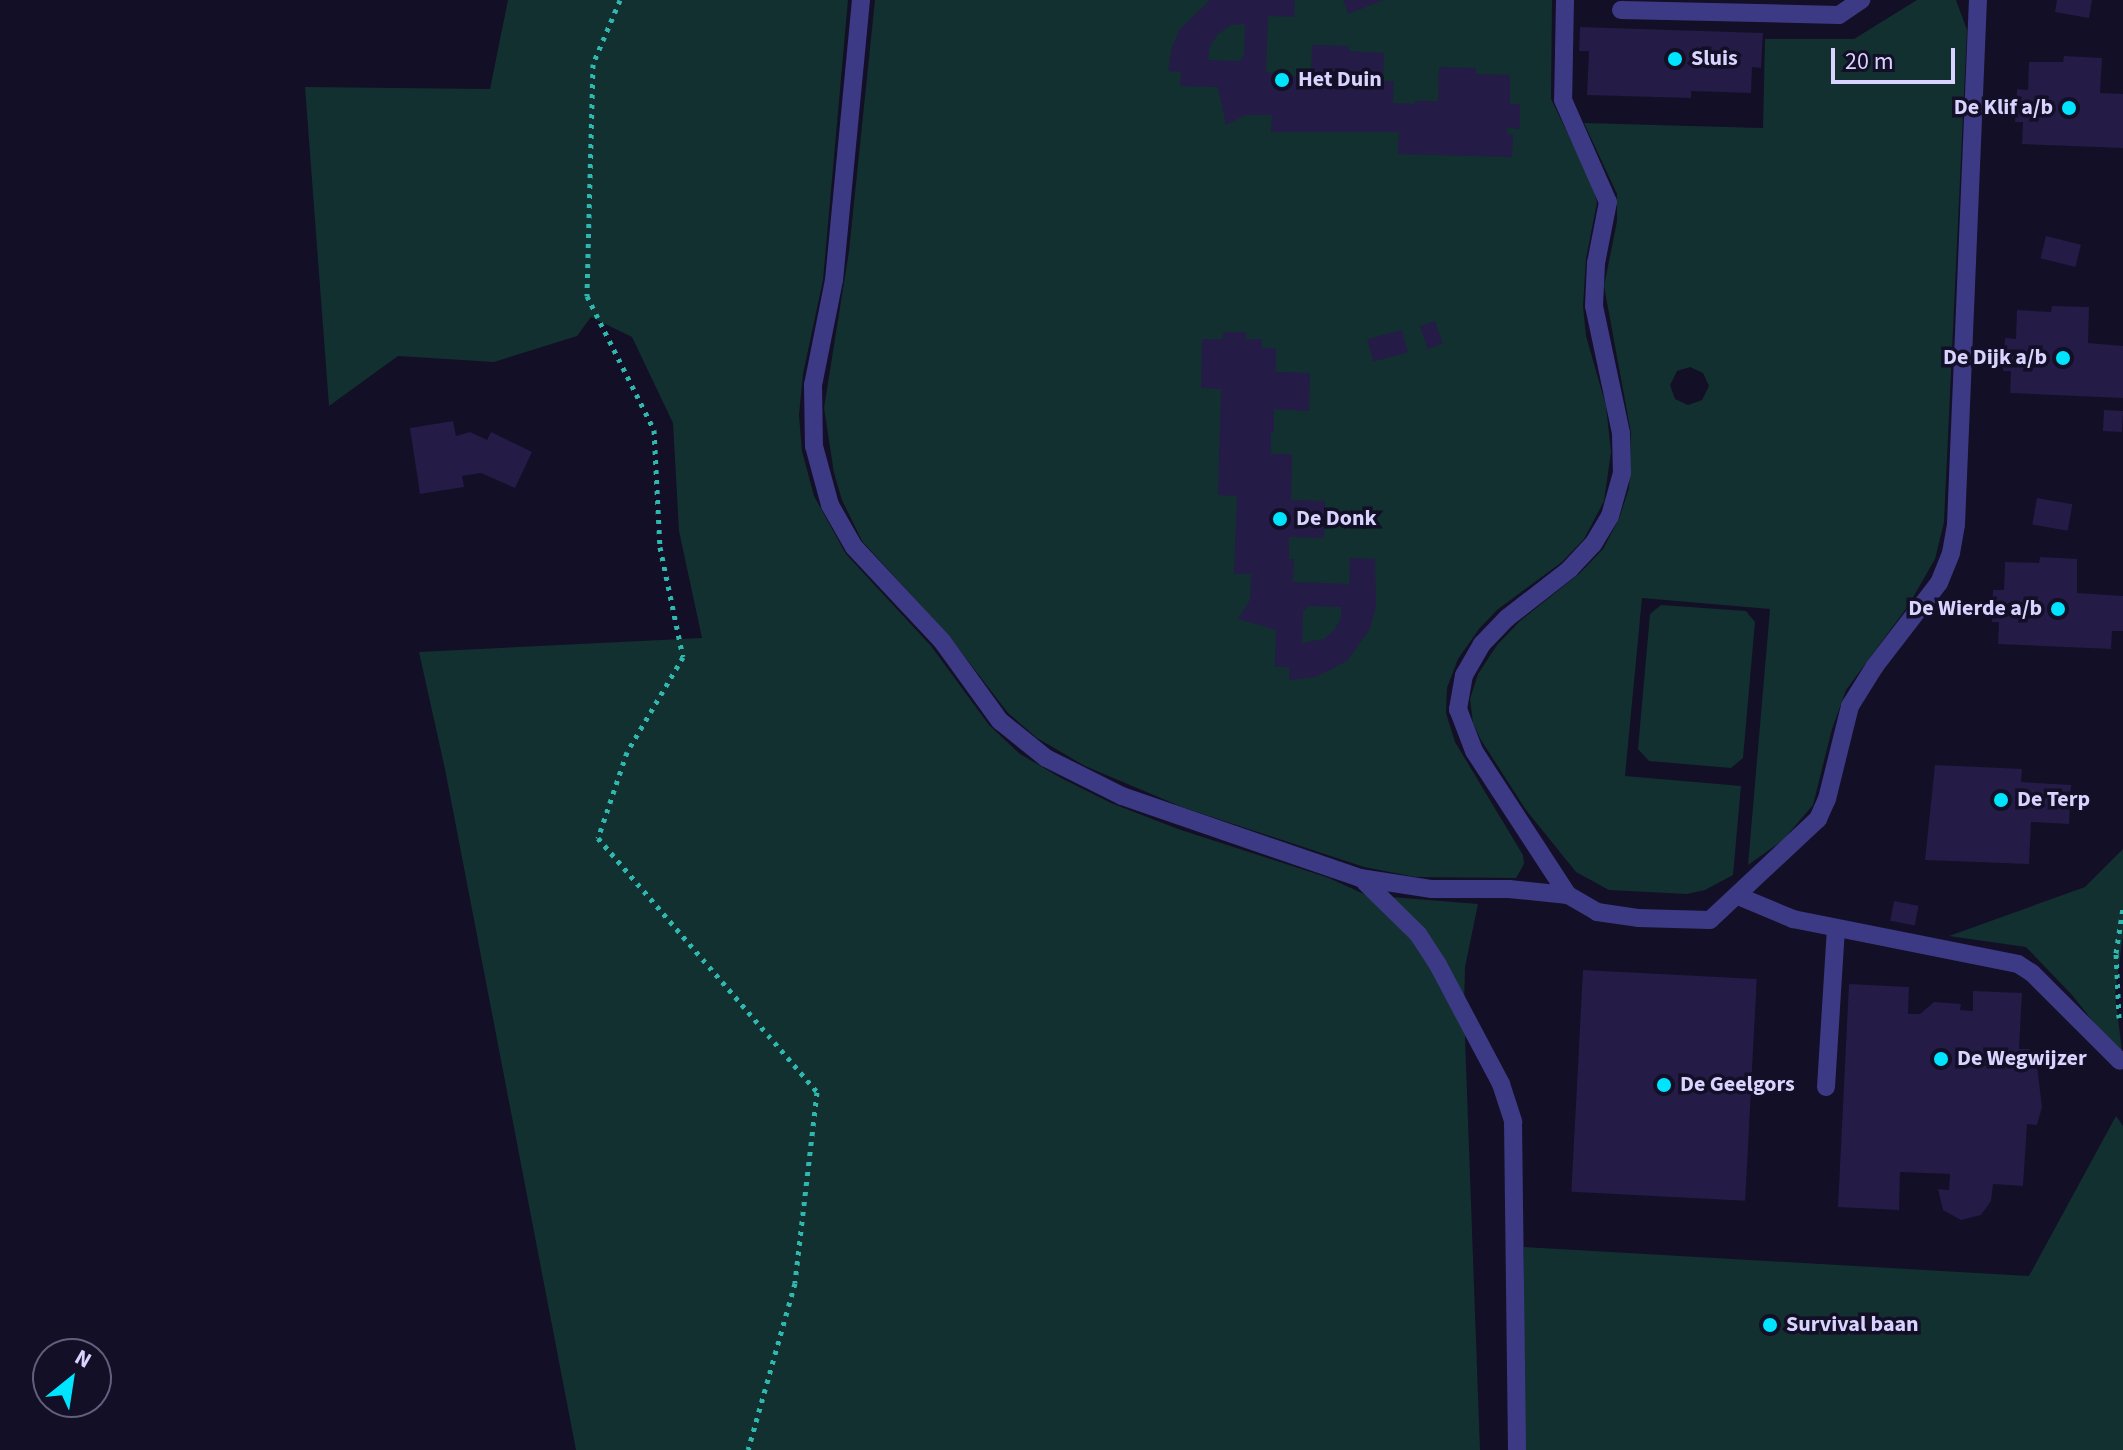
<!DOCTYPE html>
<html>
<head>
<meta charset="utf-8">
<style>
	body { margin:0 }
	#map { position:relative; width:2123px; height:1450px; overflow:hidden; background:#130f26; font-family:"Source Sans 3",sans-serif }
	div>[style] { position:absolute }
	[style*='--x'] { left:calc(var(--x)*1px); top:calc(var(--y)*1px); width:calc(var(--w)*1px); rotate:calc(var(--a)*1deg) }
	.green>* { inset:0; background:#12302f }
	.building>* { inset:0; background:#241b47; transform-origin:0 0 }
	.path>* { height:5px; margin-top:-2.5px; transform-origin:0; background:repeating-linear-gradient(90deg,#2fb8b0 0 4px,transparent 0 10px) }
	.service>* { height:18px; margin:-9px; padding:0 9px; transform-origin:9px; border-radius:9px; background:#3d3a85 }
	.dots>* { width:22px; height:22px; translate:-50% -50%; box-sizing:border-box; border:4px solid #130f26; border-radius:50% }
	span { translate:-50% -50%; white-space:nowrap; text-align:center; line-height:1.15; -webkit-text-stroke:7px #130f26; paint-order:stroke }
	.poi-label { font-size:22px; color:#d9d4ff; font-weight:700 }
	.left { translate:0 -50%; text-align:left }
	.right { translate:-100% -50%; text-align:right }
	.north { position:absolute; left:32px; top:1338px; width:80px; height:80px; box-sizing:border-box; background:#130f26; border:2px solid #625e7d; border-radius:50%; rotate:30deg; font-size:22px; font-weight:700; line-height:32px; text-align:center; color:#d9d4ff }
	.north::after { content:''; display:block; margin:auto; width:28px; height:36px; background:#00e5ff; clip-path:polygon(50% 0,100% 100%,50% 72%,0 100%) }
	.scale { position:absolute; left:1831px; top:48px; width:124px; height:36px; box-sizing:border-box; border:4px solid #d9d4ff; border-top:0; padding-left:10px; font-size:24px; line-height:28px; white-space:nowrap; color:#d9d4ff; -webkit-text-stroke:6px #130f26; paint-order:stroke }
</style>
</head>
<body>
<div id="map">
	<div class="green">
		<i style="clip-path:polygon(508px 0,848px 0,823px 280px,803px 374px,799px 415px,802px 451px,814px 496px,846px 554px,931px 646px,989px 725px,1020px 754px,1061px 778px,1111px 803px,1178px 829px,1329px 878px,1366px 895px,1478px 904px,1465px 967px,1464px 1010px,1480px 1450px,576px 1450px,445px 769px,419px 652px,702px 638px,679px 531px,673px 423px,632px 337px,591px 317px,577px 336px,494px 362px,398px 356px,329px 406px,305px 87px,490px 89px)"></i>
		<i style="clip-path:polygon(875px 0,1552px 0,1551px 99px,1590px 179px,1597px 202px,1586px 259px,1583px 306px,1586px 336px,1606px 406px,1611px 452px,1604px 501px,1584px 539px,1562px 562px,1497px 610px,1479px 629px,1458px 659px,1447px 688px,1446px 713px,1455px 742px,1523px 855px,1524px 864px,1516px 878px,1415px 877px,1364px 867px,1182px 807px,1085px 766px,1037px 738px,1008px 713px,948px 635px,862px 541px,842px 500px,834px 473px,824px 408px,849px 251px)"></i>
		<i style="clip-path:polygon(evenodd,1917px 0,1956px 0,1967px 30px,1944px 522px,1935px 559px,1908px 606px,1846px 690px,1832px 729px,1813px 805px,1783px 840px,1748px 865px,1770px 609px,1642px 598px,1625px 776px,1741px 786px,1733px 875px,1705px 890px,1687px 894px,1609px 890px,1576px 872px,1526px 810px,1481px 740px,1473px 723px,1470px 699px,1478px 674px,1497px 645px,1520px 621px,1580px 573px,1603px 549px,1619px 519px,1629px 488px,1631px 433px,1604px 286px,1617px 221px,1617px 194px,1584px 123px,1763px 128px,1765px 39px,1854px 39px,1917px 0,1690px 367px,1703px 373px,1709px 386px,1702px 400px,1688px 405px,1675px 399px,1670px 385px,1677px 371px,1690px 367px)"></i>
		<i style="clip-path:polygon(1661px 605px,1746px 611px,1755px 622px,1743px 758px,1731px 768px,1649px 761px,1638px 749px,1650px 614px)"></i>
		<i style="clip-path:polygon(2123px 849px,2123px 935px,2115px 995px,2123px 1059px,2072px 995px,2026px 947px,1949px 936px,2085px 887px)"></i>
		<i style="clip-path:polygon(2116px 1116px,2123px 1126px,2123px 1450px,1524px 1450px,1524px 1247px,2029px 1276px)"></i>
	</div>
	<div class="building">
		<i style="clip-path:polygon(evenodd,1210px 0,1295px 0,1294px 17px,1268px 16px,1266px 72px,1311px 79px,1312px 45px,1349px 46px,1349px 51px,1384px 53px,1383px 81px,1394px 81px,1393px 103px,1415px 104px,1415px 101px,1438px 101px,1439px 67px,1476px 68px,1476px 74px,1510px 75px,1510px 104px,1520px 104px,1520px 129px,1507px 128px,1507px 134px,1513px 134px,1512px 157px,1398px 154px,1399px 132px,1271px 132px,1272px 115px,1246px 115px,1226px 125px,1218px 87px,1180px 86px,1181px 72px,1168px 71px,1172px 47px,1180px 29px,1210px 0,1245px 24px,1244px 55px,1240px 61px,1208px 60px,1210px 46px,1218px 34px,1231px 25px,1245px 24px)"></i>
		<i style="clip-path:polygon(1343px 0,1384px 0,1348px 14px)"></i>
		<i style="clip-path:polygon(2057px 0,2092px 0,2089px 18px,2055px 12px)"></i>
		<i style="clip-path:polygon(1580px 27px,1763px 33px,1761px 68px,1752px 67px,1751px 93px,1691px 91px,1691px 98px,1587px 95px,1589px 51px,1579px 51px)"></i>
		<i style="clip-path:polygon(2064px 56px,2102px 58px,2100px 93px,2123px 94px,2123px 148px,2022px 144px,2023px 122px,2015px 122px,2017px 89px,2028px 90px,2029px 62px,2063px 62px)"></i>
		<i style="left:2046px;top:236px;width:36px;height:23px;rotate:14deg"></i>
		<i style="clip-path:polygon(2052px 306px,2089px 307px,2088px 343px,2123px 346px,2123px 398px,2010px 393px,2011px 371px,2003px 371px,2005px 338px,2016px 339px,2017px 310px,2051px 312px)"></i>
		<i style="left:1435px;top:321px;width:24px;height:16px;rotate:71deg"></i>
		<i style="left:1402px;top:330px;width:23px;height:36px;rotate:75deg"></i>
		<i style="clip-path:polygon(evenodd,1223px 332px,1246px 332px,1246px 339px,1262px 339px,1262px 348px,1276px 348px,1276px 372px,1310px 373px,1309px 411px,1274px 409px,1274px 432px,1271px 432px,1271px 454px,1292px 454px,1291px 500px,1325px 501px,1324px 538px,1289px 537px,1289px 559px,1294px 559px,1293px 582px,1349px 584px,1350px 558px,1375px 559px,1376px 606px,1370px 629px,1347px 661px,1316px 677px,1289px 680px,1289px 667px,1275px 667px,1276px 630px,1238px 619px,1250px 600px,1251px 574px,1234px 574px,1237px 496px,1218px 495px,1221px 389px,1201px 388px,1202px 339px,1223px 339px,1223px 332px,1309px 606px,1341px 607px,1341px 617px,1335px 629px,1324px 639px,1302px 643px,1303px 611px,1309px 606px)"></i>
		<i style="left:2104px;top:410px;width:19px;height:21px;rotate:3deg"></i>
		<i style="clip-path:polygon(453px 421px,456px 436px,470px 432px,487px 440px,491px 432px,532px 452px,515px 488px,481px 473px,462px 476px,464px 487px,420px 494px,410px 428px)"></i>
		<i style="left:2037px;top:498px;width:36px;height:27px;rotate:10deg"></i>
		<i style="clip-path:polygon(2040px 557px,2077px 559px,2077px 593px,2123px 596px,2123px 631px,2112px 631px,2111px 649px,1998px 644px,1999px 622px,1992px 622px,1993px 590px,2004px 590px,2005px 562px,2039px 563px)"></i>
		<i style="clip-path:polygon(1935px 765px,2022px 769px,2021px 782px,2071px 785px,2069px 824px,2031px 822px,2029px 864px,1925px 860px)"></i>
		<i style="left:1894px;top:901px;width:25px;height:20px;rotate:11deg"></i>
		<i style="left:1583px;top:970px;width:174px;height:222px;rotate:3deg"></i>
		<i style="clip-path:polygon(1849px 984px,1909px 987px,1908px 1014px,1920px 1014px,1934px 1002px,1961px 1004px,1960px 1010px,1973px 1011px,1973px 991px,2022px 993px,2019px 1049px,2030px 1049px,2030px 1065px,2037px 1066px,2042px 1107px,2037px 1125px,2027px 1124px,2023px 1186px,1993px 1184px,1991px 1201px,1981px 1215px,1961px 1220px,1943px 1210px,1938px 1189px,1949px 1190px,1950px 1174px,1900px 1172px,1899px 1210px,1838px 1207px)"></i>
	</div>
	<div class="path">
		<i style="--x:620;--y:0;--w:69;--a:112.9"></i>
		<i style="--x:593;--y:64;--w:232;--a:91.5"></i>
		<i style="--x:587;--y:296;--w:150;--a:63.4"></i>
		<i style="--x:654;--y:430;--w:117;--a:87.1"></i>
		<i style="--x:660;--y:547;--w:112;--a:78.2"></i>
		<i style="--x:683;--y:657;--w:110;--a:120.5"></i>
		<i style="--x:627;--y:752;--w:91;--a:108.6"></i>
		<i style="--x:598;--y:838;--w:335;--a:49.2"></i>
		<i style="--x:817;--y:1092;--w:192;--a:96.6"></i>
		<i style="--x:795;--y:1283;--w:173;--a:105.7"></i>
		<i style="--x:2119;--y:1018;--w:65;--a:-92.6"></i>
		<i style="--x:2116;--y:953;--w:46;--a:-81.2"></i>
	</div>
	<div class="service">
		<i style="--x:861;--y:0;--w:281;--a:95.5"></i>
		<i style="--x:834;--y:280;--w:107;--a:101.3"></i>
		<i style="--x:813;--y:385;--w:61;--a:89.1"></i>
		<i style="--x:814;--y:446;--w:61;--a:74.8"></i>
		<i style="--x:830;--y:505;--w:48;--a:60.3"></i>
		<i style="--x:854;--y:547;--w:129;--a:46.9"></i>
		<i style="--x:942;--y:641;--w:99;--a:54.1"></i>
		<i style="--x:1000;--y:721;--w:59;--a:38.8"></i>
		<i style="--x:1046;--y:758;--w:85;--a:26.6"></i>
		<i style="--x:1122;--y:796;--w:252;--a:19"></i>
		<i style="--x:1360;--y:878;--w:73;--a:8.7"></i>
		<i style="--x:1432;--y:889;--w:77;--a:0"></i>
		<i style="--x:1509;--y:889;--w:59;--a:5.8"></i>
		<i style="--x:1568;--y:895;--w:34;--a:30"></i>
		<i style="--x:1597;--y:912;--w:41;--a:8.3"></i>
		<i style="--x:1638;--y:918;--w:72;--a:1.6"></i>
		<i style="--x:1710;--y:920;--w:148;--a:-43.1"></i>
		<i style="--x:1818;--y:819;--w:22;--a:-66"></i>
		<i style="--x:1827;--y:799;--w:96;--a:-76.1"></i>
		<i style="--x:1850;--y:706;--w:47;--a:-58"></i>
		<i style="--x:1875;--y:666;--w:105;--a:-52.4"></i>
		<i style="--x:1939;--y:583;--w:32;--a:-68"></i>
		<i style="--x:1951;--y:553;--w:29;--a:-80"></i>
		<i style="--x:1956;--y:524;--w:524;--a:-87.6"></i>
		<i style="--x:1565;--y:0;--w:100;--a:91.1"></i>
		<i style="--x:1563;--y:100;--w:111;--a:66.2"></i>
		<i style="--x:1608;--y:202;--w:62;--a:101.1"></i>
		<i style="--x:1596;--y:263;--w:43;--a:92.7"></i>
		<i style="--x:1594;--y:306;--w:130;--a:78"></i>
		<i style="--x:1621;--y:433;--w:40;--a:88.6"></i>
		<i style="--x:1622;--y:473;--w:45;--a:105.6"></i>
		<i style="--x:1610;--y:516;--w:33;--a:121"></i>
		<i style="--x:1593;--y:544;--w:34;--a:133"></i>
		<i style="--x:1570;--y:569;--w:80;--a:142.1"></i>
		<i style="--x:1507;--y:618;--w:36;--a:134"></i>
		<i style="--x:1482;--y:644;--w:36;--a:120"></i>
		<i style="--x:1464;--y:675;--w:35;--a:100"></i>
		<i style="--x:1458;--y:709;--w:45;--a:69.1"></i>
		<i style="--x:1474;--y:751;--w:172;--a:56.9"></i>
		<i style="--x:1621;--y:10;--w:218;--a:1.3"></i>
		<i style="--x:1839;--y:15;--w:27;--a:-34"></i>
		<i style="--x:1365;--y:882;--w:74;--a:44.5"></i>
		<i style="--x:1418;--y:934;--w:35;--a:57"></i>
		<i style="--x:1437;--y:963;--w:137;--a:62.1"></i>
		<i style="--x:1501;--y:1084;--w:40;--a:72"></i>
		<i style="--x:1513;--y:1122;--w:328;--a:89.3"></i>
		<i style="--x:1738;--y:896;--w:60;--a:22.7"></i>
		<i style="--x:1793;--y:919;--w:229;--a:11.3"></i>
		<i style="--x:2018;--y:964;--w:17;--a:33"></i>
		<i style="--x:2032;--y:973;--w:124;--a:45"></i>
		<i style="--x:1826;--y:1087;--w:158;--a:-86.4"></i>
	</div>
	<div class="dots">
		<i style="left:1675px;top:59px;background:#00e5ff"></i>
		<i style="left:1282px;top:80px;background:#00e5ff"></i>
		<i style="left:2069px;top:108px;background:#00e5ff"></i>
		<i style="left:2063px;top:358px;background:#00e5ff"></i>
		<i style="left:1280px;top:519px;background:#00e5ff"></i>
		<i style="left:2058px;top:609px;background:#00e5ff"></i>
		<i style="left:2001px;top:800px;background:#00e5ff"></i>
		<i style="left:1941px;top:1059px;background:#00e5ff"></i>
		<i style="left:1664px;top:1085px;background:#00e5ff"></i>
		<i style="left:1770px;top:1325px;background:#00e5ff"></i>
	</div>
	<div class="poi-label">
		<span class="left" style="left:1691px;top:59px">Sluis</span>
		<span class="left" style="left:1298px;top:80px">Het Duin</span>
		<span class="right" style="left:2053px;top:108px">De Klif a/b</span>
		<span class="right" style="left:2047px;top:358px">De Dijk a/b</span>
		<span class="left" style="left:1296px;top:519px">De Donk</span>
		<span class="right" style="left:2042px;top:609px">De Wierde a/b</span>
		<span class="left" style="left:2017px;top:800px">De Terp</span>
		<span class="left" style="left:1957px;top:1059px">De Wegwijzer</span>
		<span class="left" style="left:1680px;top:1085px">De Geelgors</span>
		<span class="left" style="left:1786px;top:1325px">Survival baan</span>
	</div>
	<div class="north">N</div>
	<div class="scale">20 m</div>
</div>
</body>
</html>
